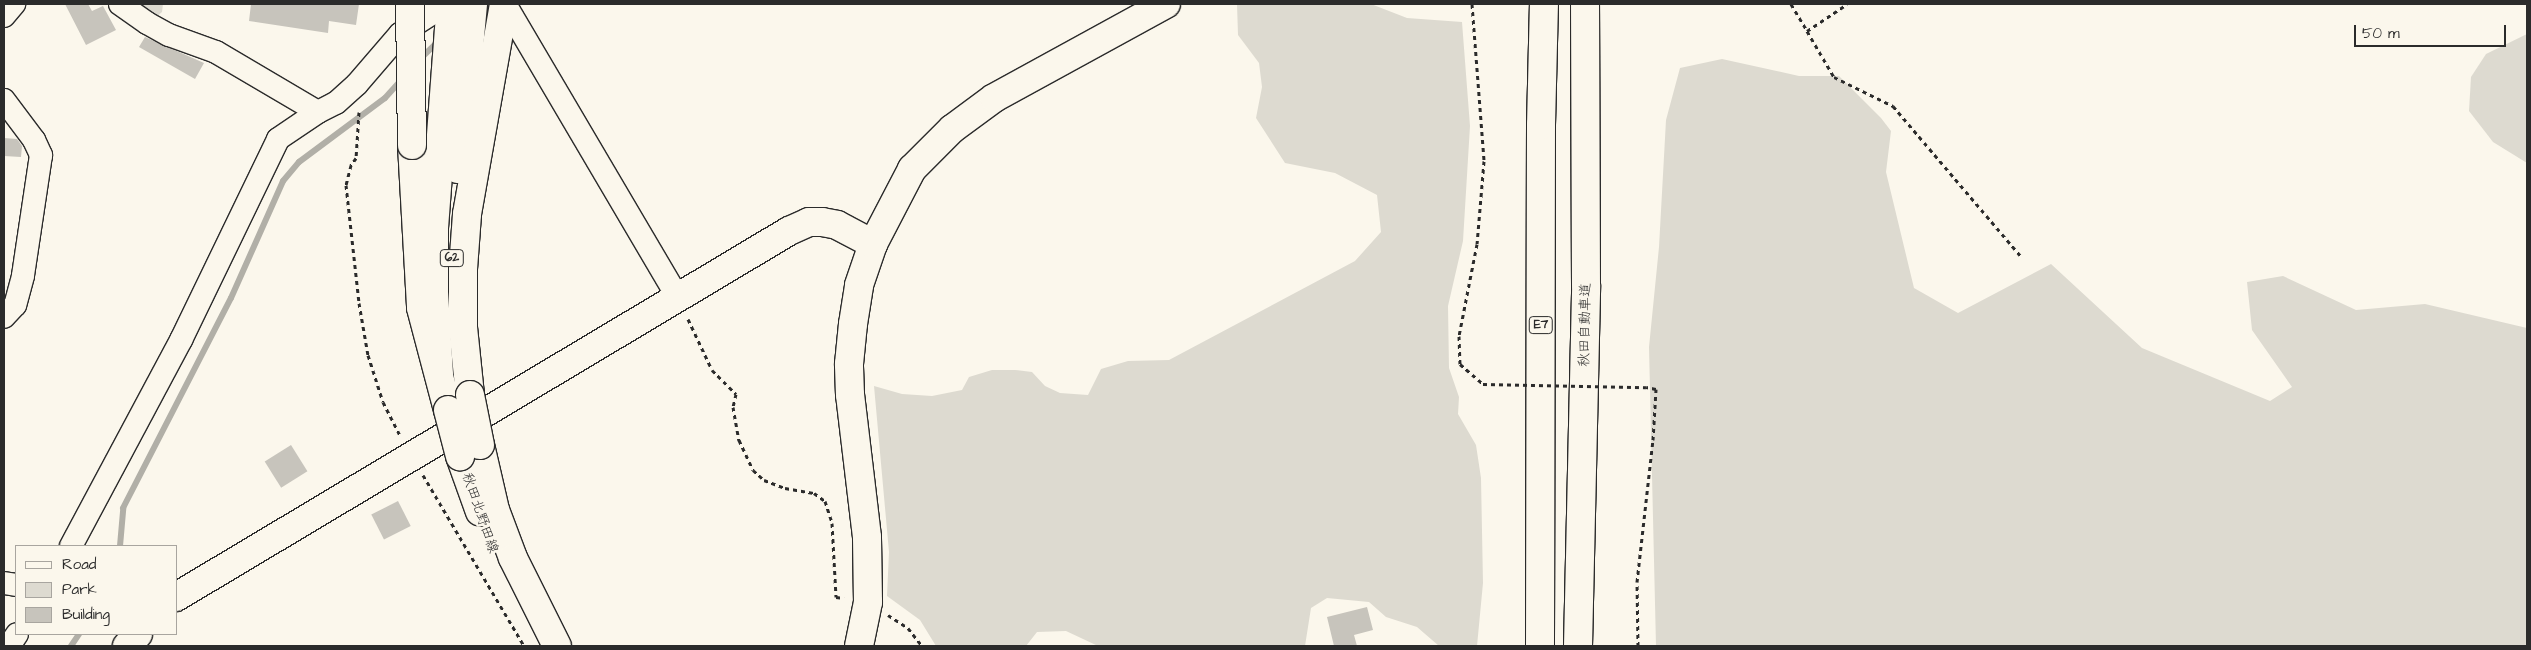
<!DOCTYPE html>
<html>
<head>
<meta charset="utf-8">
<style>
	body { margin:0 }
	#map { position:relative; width:2531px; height:650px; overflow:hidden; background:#fbf7ec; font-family:"Architects Daughter","Klee One",sans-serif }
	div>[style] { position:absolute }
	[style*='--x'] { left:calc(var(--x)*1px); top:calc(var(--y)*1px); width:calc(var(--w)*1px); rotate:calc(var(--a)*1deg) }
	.green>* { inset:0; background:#dddad0 }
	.stream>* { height:6px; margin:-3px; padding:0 3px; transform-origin:3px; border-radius:3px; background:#b1afa7 }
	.building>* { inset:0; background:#c7c4bc; transform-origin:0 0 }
	.path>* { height:3px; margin-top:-1.5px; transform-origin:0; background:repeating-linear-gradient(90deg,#2b2b2b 0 4px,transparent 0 8px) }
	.roads { filter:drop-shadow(1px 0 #2b2b2b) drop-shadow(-1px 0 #2b2b2b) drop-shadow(0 1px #2b2b2b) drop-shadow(0 -1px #2b2b2b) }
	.minor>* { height:22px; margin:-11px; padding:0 11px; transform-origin:11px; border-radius:11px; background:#fbf7ec }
	.tertiary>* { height:28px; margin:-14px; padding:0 14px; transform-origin:14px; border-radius:14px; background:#fbf7ec }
	.primary>* { height:28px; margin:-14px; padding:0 14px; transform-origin:14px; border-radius:14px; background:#fbf7ec }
	.motorway>* { height:28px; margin:-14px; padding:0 14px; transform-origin:14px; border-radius:14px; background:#fbf7ec }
	.path-bridge>* { height:3px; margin-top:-1.5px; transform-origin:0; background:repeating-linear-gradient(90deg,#2b2b2b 0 4px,transparent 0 8px) }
	.bridges { filter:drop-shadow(1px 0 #2b2b2b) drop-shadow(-1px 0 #2b2b2b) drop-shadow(0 1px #2b2b2b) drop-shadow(0 -1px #2b2b2b) }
	.primary-bridge>* { height:28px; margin:-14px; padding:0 14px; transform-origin:14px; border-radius:14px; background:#fbf7ec }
	span { translate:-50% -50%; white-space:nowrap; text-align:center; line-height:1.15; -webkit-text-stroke:5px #fbf7ec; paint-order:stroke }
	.shield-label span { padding:1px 4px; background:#fbf7ec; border:1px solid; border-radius:4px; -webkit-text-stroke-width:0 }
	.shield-label { font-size:12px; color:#2b2b2b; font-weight:700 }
	.street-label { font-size:14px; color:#2b2b2b }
	.frame { position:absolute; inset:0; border:5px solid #2b2b2b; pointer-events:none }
	.legend { position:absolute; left:15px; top:545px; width:162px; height:90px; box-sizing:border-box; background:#fbf7ec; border:1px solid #a8a59f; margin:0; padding:6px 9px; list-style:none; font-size:15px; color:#2b2b2b }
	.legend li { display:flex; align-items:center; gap:10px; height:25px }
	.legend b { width:25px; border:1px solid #a8a59f }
	.scale { position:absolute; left:2354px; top:25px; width:152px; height:22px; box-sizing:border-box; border:2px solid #2b2b2b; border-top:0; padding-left:6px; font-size:15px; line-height:18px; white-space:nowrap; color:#2b2b2b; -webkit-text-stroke:4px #fbf7ec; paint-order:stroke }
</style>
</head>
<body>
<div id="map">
	<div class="green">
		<i style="clip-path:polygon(140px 4px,163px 4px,162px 12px,155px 18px,145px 16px)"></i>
		<i style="clip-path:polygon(1237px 4px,1371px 4px,1407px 18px,1462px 22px,1470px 126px,1463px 241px,1448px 306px,1449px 368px,1459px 397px,1458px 414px,1476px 445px,1481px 478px,1483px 583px,1477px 646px,1439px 646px,1417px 627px,1386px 617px,1369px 602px,1327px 598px,1311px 608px,1305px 646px,1098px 646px,1066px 631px,1037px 632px,1026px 646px,936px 646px,920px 620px,887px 596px,889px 552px,874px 386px,902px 394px,932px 396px,962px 390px,969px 377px,992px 370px,1015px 370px,1032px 372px,1045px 386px,1060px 393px,1088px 395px,1101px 369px,1128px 361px,1169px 360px,1355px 261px,1381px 232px,1377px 195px,1335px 173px,1285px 163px,1256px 118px,1262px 87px,1259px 63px,1238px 35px)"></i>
		<i style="clip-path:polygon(2527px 34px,2527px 163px,2493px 142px,2469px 111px,2471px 77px,2486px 54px)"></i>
		<i style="clip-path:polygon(1722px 59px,1799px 76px,1839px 76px,1881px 118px,1891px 131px,1886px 172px,1914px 288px,1958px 313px,2051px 264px,2142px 348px,2270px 401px,2292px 387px,2252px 330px,2247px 282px,2283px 276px,2356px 310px,2425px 304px,2527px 328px,2527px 646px,1656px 646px,1649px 347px,1659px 247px,1666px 120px,1680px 68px)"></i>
	</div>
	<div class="stream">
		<i style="--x:420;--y:59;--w:29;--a:-44"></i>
		<i style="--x:120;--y:546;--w:38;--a:-85"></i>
		<i style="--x:123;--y:508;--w:236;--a:-62.8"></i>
		<i style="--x:231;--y:298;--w:128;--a:-66"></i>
		<i style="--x:283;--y:181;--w:25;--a:-50"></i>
		<i style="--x:299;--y:162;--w:107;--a:-36.7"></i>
		<i style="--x:385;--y:98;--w:27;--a:-48"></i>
		<i style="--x:71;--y:646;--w:14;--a:-56"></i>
	</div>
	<div class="building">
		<i style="clip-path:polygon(65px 4px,88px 4px,92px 11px,103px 6px,116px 30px,86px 45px)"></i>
		<i style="clip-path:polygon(251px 4px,359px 4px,356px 25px,329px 21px,328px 33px,249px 21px)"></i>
		<i style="clip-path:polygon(145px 37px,204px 63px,195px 79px,139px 47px)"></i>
		<i style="clip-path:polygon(4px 138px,17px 139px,22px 146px,21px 157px,4px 156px)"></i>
		<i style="left:291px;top:445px;width:31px;height:31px;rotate:58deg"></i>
		<i style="left:398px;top:501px;width:28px;height:30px;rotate:63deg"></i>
		<i style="clip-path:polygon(1367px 607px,1373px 630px,1354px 635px,1357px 646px,1334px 646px,1327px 617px)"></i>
	</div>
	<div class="path">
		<i style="--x:1472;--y:4;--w:157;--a:85.6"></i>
		<i style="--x:1484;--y:161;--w:83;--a:94.8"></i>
		<i style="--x:1477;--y:244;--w:94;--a:101.1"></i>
		<i style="--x:1459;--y:336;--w:28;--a:88"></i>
		<i style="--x:1460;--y:364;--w:30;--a:41"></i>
		<i style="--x:1791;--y:4;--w:31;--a:59"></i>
		<i style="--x:1807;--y:31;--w:48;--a:-34"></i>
		<i style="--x:1807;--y:31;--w:53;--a:59.6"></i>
		<i style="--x:1834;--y:77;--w:66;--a:26.2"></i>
		<i style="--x:1893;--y:106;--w:196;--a:49.6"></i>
		<i style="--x:359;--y:112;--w:46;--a:93.7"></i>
		<i style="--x:356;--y:158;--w:9;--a:126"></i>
		<i style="--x:351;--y:165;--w:21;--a:104"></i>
		<i style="--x:346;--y:185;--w:119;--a:83.7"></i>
		<i style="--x:359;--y:303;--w:53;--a:80.2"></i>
		<i style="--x:368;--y:355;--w:49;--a:72.3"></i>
		<i style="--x:383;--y:402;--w:38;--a:63"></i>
		<i style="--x:688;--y:319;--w:56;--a:64.8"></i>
		<i style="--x:712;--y:370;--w:34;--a:45"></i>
		<i style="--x:736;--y:394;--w:13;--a:103"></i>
		<i style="--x:733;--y:407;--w:34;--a:80"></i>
		<i style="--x:739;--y:440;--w:33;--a:65"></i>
		<i style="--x:753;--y:470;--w:15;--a:42"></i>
		<i style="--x:764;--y:480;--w:22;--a:21"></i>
		<i style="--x:785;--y:488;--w:29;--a:10"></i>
		<i style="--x:814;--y:493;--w:14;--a:36"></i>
		<i style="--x:825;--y:501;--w:23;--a:72"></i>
		<i style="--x:832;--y:523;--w:74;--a:86.9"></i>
		<i style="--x:836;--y:597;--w:8;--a:7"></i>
		<i style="--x:423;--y:475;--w:199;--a:59.4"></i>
		<i style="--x:888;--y:615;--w:24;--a:33"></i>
		<i style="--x:908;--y:628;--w:23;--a:52"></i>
		<i style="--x:1638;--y:646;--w:64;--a:-90.9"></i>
		<i style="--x:1637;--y:582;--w:143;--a:-83.6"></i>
		<i style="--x:1653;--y:440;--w:51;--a:-86.6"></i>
		<i style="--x:1656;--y:389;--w:10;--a:-169"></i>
	</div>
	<div class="roads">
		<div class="minor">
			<i style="--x:120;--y:4;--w:33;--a:35"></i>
			<i style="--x:147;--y:23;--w:25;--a:29"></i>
			<i style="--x:169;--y:35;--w:50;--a:19.9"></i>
			<i style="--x:216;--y:52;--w:118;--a:30.5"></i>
			<i style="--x:505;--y:4;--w:339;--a:59.5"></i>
			<i style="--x:4;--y:16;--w:16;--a:-50"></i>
			<i style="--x:4;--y:100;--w:50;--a:53.1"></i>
			<i style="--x:34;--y:140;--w:17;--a:65"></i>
			<i style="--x:41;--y:155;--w:122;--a:98.5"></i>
			<i style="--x:23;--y:276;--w:30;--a:105"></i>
			<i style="--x:15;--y:305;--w:16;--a:133"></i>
			<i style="--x:71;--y:546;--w:234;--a:-61.9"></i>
			<i style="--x:181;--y:340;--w:223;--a:-64.2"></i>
			<i style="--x:278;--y:139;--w:48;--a:-34"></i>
			<i style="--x:318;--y:112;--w:20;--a:-27"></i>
			<i style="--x:336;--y:103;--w:28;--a:-42"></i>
			<i style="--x:357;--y:84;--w:66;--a:-49.3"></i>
			<i style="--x:400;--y:34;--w:56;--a:-32.6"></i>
			<i style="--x:4;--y:583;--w:12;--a:9"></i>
			<i style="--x:9;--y:646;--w:14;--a:-56"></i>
		</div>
		<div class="tertiary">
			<i style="--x:176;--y:597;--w:714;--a:-30.84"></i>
			<i style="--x:789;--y:231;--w:22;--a:-24"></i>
			<i style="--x:809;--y:222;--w:13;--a:0"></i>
			<i style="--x:822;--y:222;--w:15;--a:11"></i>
			<i style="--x:837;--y:225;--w:41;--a:27.8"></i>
			<i style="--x:127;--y:646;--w:16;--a:-47"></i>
			<i style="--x:859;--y:646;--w:45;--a:-78.4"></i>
			<i style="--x:868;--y:602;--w:65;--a:-90.9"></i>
			<i style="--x:867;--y:537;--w:143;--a:-96.8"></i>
			<i style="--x:850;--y:395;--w:31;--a:-92"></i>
			<i style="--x:849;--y:364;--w:40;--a:-84.3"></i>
			<i style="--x:853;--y:324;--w:39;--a:-81"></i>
			<i style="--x:859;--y:285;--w:43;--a:-71.1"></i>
			<i style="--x:873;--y:244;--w:85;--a:-62.5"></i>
			<i style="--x:912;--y:169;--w:57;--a:-45"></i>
			<i style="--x:952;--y:129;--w:52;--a:-36.4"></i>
			<i style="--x:994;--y:98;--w:196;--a:-28.7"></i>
		</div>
		<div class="primary">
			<i style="--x:412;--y:145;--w:163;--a:86.8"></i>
			<i style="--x:421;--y:308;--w:106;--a:75.2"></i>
			<i style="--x:458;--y:169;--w:166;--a:-84.8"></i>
			<i style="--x:470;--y:395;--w:68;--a:-95.9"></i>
			<i style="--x:463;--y:327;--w:58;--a:-90"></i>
			<i style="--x:463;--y:269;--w:55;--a:-85.8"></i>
			<i style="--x:467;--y:214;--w:213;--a:-80"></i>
			<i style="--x:480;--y:445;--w:67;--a:77"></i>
			<i style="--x:495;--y:510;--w:51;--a:69.4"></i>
			<i style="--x:513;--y:558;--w:98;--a:63.4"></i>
			<i style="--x:460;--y:456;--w:59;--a:70.3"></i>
		</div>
		<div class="motorway">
			<i style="--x:439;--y:374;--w:81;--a:-93.5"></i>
			<i style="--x:434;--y:293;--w:65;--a:-90"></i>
			<i style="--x:434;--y:228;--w:225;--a:-85.7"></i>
			<i style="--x:1540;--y:646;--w:521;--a:-89.89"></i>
			<i style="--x:1541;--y:125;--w:121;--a:-88.6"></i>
			<i style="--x:1578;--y:646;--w:361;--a:-88.7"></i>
			<i style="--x:1586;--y:285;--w:281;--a:-90.2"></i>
		</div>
	</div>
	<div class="path-bridge">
		<i style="--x:1483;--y:384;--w:163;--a:1.1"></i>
	</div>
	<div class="bridges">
		<div class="primary-bridge">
			<i style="--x:410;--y:4;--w:141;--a:89.2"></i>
			<i style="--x:470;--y:395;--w:51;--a:78.7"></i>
			<i style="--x:448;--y:410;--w:48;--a:75.4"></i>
		</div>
	</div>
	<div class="shield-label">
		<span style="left:452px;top:258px">62</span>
		<span style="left:1541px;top:325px">E7</span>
	</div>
	<div class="street-label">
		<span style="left:1585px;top:325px;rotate:-89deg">秋田自動車道</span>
		<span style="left:480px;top:513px;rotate:71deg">秋田北野田線</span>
	</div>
	<div class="frame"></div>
	<ul class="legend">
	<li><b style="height:6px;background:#fbf7ec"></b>Road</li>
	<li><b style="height:14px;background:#dddad0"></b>Park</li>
	<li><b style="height:14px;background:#c7c4bc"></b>Building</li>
	</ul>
	<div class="scale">50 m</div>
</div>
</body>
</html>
